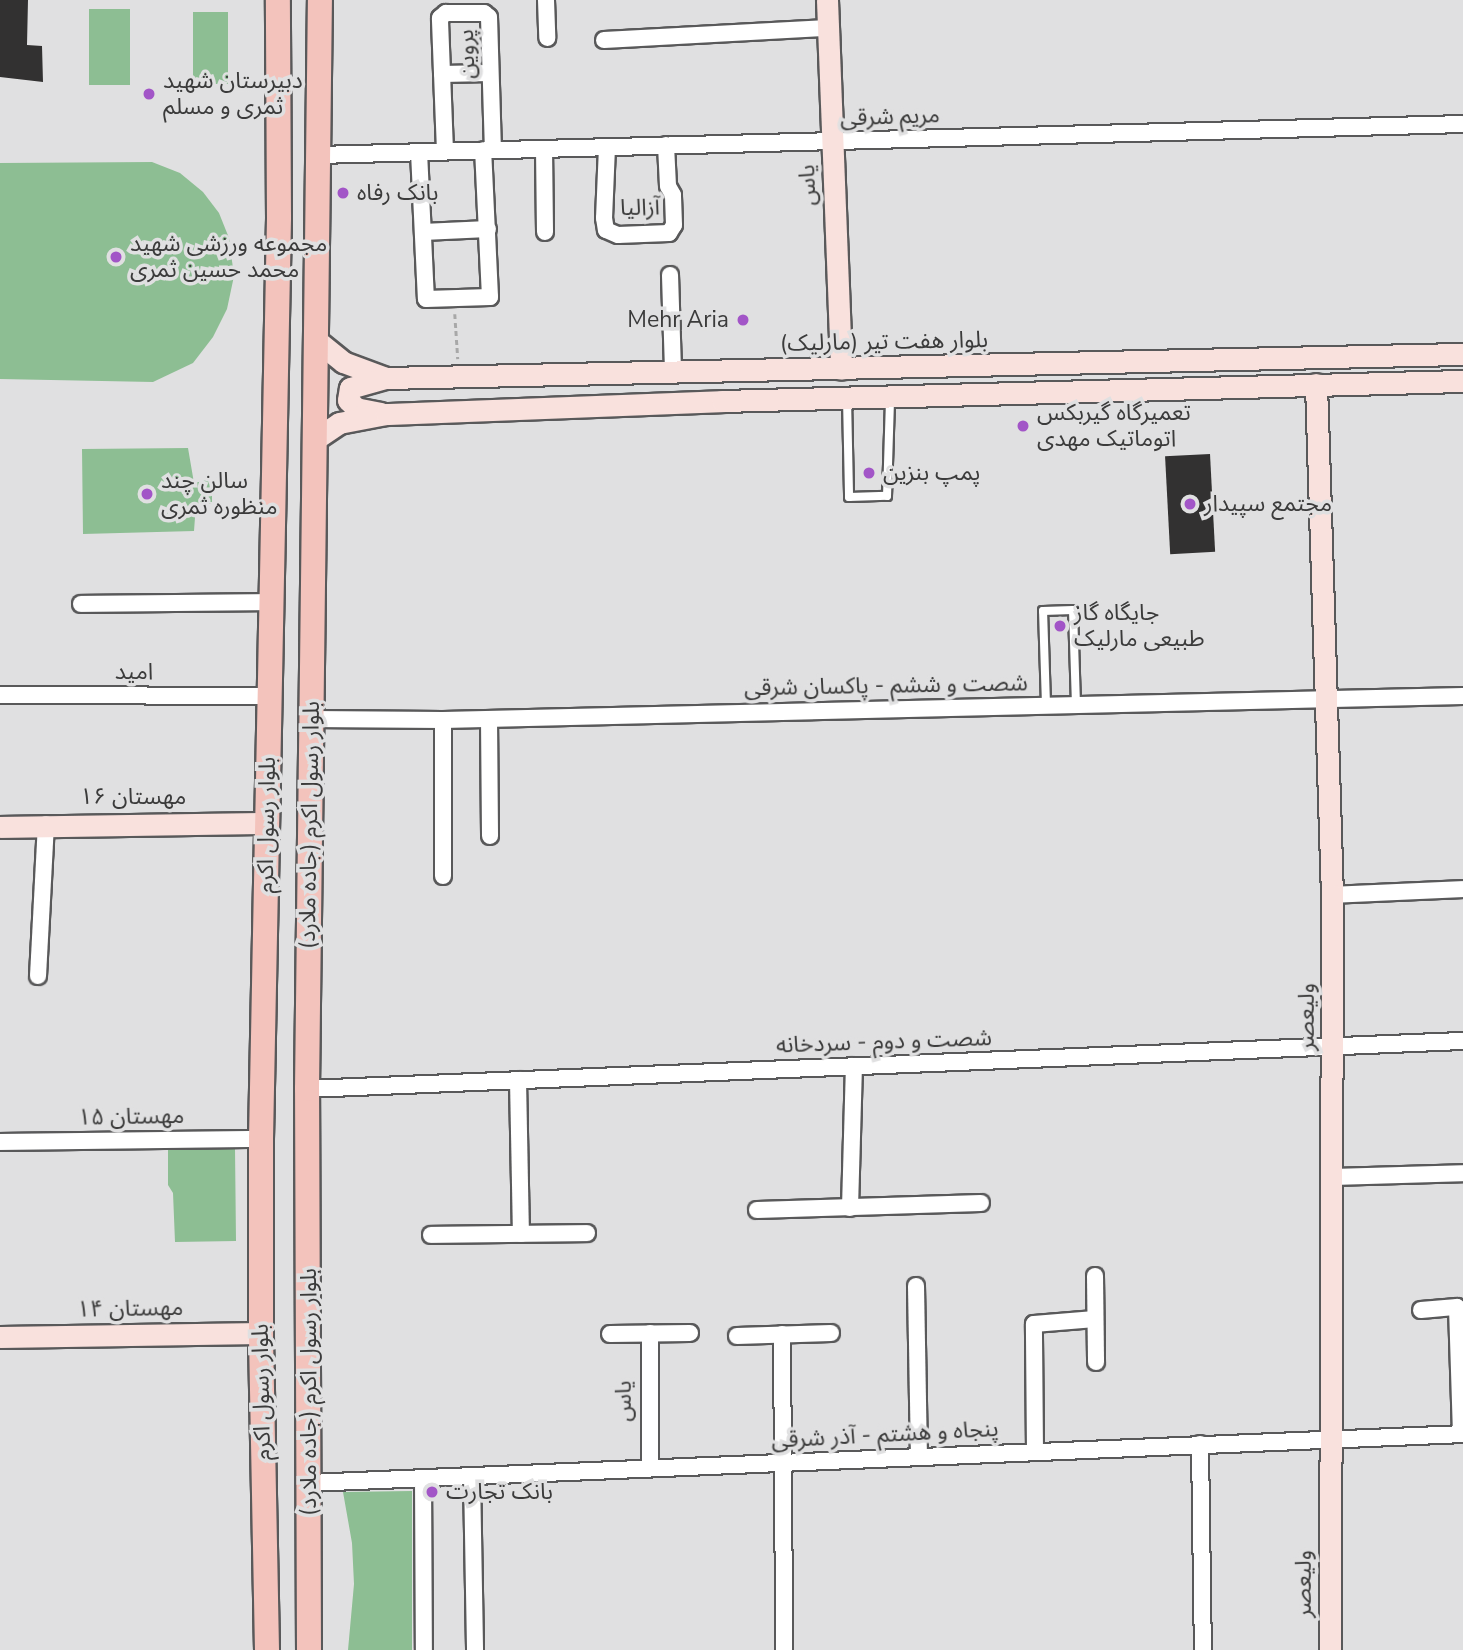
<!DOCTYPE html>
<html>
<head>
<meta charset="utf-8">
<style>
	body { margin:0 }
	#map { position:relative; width:1463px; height:1650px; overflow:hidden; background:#e0e0e1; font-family:"Nunito Sans","Noto Sans Arabic",sans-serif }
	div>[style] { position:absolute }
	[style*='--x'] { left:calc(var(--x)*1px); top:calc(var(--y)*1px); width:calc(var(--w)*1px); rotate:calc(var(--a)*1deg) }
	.green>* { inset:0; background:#8dbe93; transform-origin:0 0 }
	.building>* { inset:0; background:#323131; transform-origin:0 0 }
	.path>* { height:2.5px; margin-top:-1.25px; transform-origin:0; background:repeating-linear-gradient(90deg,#a8a8a8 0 5px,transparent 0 8.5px) }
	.roads { filter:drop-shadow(2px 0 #59595a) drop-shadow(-2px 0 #59595a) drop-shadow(0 2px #59595a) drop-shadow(0 -2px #59595a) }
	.lane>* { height:8px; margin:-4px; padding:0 4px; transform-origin:4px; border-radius:4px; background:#fff }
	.street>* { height:16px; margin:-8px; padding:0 8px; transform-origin:8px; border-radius:8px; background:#fff }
	.secondary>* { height:21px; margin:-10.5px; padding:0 10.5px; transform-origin:10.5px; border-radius:10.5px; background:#f9e1dd }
	.primary>* { height:24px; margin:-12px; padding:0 12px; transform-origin:12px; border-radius:12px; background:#f3c3bc }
	.dots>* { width:19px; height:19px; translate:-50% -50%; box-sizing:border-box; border:4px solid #e0e0e1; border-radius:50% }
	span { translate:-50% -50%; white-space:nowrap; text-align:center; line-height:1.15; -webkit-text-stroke:7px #e0e0e1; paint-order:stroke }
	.street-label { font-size:23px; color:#3b3b3b }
	.poi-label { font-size:23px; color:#3b3b3b }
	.left { translate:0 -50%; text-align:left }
	.right { translate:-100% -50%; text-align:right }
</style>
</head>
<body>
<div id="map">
	<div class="green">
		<i style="left:89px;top:9px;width:41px;height:76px"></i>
		<i style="left:193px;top:12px;width:35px;height:72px"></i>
		<i style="clip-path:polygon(152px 162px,180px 173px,203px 192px,219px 213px,229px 238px,234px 276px,227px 309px,213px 337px,193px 363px,153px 382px,0 379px,0 163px)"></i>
		<i style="clip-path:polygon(188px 448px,194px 483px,212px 479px,212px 504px,196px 504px,194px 531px,83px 534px,82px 449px)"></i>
		<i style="clip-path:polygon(235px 1148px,236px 1241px,175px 1242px,173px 1193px,168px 1185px,168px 1149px)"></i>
		<i style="clip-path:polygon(412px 1491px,412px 1650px,348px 1650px,354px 1584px,352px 1543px,343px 1492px)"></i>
	</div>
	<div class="building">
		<i style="clip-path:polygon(0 0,28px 0,27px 45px,42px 46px,43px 82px,0 77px)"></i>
		<i style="left:1210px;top:454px;width:98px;height:45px;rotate:87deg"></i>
	</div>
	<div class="path">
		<i style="--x:455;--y:314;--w:45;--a:86.2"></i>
	</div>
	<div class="roads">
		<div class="lane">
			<i style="--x:847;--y:398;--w:99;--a:88.8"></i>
			<i style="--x:849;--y:497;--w:38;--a:-2"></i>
			<i style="--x:887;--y:496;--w:98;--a:-88.2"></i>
			<i style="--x:1046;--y:705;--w:94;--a:-91.8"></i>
			<i style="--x:1043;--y:611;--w:30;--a:-2"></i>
			<i style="--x:1073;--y:610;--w:95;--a:88.2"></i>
		</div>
		<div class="street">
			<i style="--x:546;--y:0;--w:38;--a:88"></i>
			<i style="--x:604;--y:40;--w:224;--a:-3.1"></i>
			<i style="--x:442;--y:74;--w:48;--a:-1.2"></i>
			<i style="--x:607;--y:147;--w:71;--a:92.4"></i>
			<i style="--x:604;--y:218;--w:12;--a:81"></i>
			<i style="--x:606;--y:230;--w:13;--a:23"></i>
			<i style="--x:618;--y:235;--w:51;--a:-2.2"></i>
			<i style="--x:669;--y:233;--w:9;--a:-58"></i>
			<i style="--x:674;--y:225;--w:30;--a:-92"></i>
			<i style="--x:673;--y:195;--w:10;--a:-119"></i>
			<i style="--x:668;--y:186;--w:41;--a:-92.8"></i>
			<i style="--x:544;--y:149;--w:83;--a:89.3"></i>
			<i style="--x:445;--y:151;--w:133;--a:-92.2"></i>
			<i style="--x:440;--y:18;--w:8;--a:-40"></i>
			<i style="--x:446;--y:13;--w:38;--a:0"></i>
			<i style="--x:484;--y:13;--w:6;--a:39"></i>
			<i style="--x:489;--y:17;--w:133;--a:88.3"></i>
			<i style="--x:419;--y:152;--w:147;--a:87.3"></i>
			<i style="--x:426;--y:299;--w:64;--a:-1.8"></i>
			<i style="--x:490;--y:297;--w:147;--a:-92.7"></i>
			<i style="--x:318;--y:155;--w:1145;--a:-1.55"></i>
			<i style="--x:423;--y:232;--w:65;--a:-2.6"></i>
			<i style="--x:670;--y:275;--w:98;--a:88.2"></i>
			<i style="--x:81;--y:604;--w:189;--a:-0.6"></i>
			<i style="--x:0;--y:695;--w:269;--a:0.2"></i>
			<i style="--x:311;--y:719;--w:132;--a:0.4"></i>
			<i style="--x:443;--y:720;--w:1020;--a:-1.35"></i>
			<i style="--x:489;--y:719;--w:117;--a:89.5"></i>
			<i style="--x:443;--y:720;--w:156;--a:90"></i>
			<i style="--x:1332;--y:895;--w:131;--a:-2.6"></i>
			<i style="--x:38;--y:976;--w:152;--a:-87"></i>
			<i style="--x:518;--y:1080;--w:154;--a:88.9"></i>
			<i style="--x:307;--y:1089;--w:1157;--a:-2.38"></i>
			<i style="--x:0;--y:1142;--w:261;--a:-0.7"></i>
			<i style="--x:1332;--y:1177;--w:131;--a:-1.7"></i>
			<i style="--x:850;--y:1208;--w:142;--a:-88.4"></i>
			<i style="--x:757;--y:1210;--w:224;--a:-1.8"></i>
			<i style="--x:431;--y:1235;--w:156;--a:-0.7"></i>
			<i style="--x:1095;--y:1276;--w:86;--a:89.3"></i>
			<i style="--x:916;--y:1286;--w:170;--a:89"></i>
			<i style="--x:1421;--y:1310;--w:36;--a:-5"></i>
			<i style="--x:1457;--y:1307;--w:127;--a:88.2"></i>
			<i style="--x:650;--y:1333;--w:135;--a:90"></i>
			<i style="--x:610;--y:1334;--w:80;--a:-0.7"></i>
			<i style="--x:782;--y:1334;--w:316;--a:89.6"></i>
			<i style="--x:737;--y:1336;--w:94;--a:-1.8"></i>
			<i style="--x:1200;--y:1444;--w:206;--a:89.2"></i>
			<i style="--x:1035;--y:1451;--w:127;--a:-90.5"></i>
			<i style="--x:1034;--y:1324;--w:61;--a:-4.7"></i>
			<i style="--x:472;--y:1476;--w:174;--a:89"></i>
			<i style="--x:423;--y:1478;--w:172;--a:89.7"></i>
			<i style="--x:309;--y:1483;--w:1155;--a:-2.43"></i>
		</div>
		<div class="secondary">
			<i style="--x:827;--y:0;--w:369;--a:87.8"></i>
			<i style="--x:316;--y:340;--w:35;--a:39"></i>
			<i style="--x:343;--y:362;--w:46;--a:20.4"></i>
			<i style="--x:386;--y:378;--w:1077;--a:-1.28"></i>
			<i style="--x:1316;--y:384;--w:511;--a:88.21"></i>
			<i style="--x:1332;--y:895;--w:755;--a:90.15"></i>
			<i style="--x:381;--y:413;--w:25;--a:-169"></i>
			<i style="--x:356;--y:408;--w:11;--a:-135"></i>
			<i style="--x:348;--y:400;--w:12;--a:-81"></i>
			<i style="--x:350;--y:388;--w:37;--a:-16"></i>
			<i style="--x:314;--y:440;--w:30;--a:-34"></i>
			<i style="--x:339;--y:423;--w:48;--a:-10.8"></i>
			<i style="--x:386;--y:414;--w:336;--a:-2.2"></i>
			<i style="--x:722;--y:401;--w:741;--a:-1.55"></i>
			<i style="--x:0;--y:827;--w:267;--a:-0.9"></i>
			<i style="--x:0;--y:1337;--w:261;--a:-0.9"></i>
		</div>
		<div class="primary">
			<i style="--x:267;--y:1650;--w:317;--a:-91.1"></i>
			<i style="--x:261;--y:1333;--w:194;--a:-90"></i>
			<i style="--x:261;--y:1139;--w:922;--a:-88.88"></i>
			<i style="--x:279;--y:217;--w:217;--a:-90.3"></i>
			<i style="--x:309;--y:1650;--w:561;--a:-90.2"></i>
			<i style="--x:307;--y:1089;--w:1089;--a:-89.32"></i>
		</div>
	</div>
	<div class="dots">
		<i style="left:149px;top:94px;background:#a255c7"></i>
		<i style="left:343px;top:193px;background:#a255c7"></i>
		<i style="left:116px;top:257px;background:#a255c7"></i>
		<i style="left:743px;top:320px;background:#a255c7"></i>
		<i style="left:1023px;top:426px;background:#a255c7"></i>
		<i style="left:869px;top:473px;background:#a255c7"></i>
		<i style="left:147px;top:494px;background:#a255c7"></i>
		<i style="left:1190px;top:504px;background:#a255c7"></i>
		<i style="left:1060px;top:626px;background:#a255c7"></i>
		<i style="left:432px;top:1492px;background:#a255c7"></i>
	</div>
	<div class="street-label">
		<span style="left:467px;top:54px;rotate:-92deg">پروین</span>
		<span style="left:890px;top:117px;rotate:-2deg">مریم شرقی</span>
		<span style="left:808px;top:185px;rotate:-92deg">یاس</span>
		<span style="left:640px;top:208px;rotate:-1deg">آزالیا</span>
		<span style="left:884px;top:342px;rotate:-1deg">بلوار هفت تیر (مارلیک)</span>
		<span style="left:134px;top:672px">امید</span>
		<span style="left:886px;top:686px;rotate:-1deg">شصت و ششم - پاکسان شرقی</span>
		<span style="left:133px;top:797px">مهستان ۱۶</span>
		<span style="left:267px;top:825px;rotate:-89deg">بلوار رسول اکرم</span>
		<span style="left:310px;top:825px;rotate:-89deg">بلوار رسول اکرم (جاده ملارد)</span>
		<span style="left:1307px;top:1017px;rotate:-90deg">ولیعصر</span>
		<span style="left:884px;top:1042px;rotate:-2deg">شصت و دوم - سردخانه</span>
		<span style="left:131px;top:1117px;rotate:-1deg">مهستان ۱۵</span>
		<span style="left:130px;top:1309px;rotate:-1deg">مهستان ۱۴</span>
		<span style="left:262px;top:1392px;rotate:-91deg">بلوار رسول اکرم</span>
		<span style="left:309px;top:1392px;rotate:-90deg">بلوار رسول اکرم (جاده ملارد)</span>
		<span style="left:624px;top:1401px;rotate:-90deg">یاس</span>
		<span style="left:885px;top:1435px;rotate:-3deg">پنجاه و هشتم - آذر شرقی</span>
		<span style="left:1304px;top:1584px;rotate:-90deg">ولیعصر</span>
	</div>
	<div class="poi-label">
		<span class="left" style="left:163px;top:94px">دبیرستان شهید<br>ثمری و مسلم</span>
		<span class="left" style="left:357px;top:193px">بانک رفاه</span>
		<span class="left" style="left:130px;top:257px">مجموعه ورزشی شهید<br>محمد حسین ثمری</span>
		<span class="right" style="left:729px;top:320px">Mehr Aria</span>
		<span class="left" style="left:1037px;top:426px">تعمیرگاه گیربکس<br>اتوماتیک مهدی</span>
		<span class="left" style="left:883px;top:473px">پمپ بنزین</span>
		<span class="left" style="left:161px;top:494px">سالن چند<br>منظوره ثمری</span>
		<span class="left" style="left:1204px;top:504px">مجتمع سپیدار</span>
		<span class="left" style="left:1074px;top:626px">جایگاه گاز<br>طبیعی مارلیک</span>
		<span class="left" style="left:446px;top:1492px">بانک تجارت</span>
	</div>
</div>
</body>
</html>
